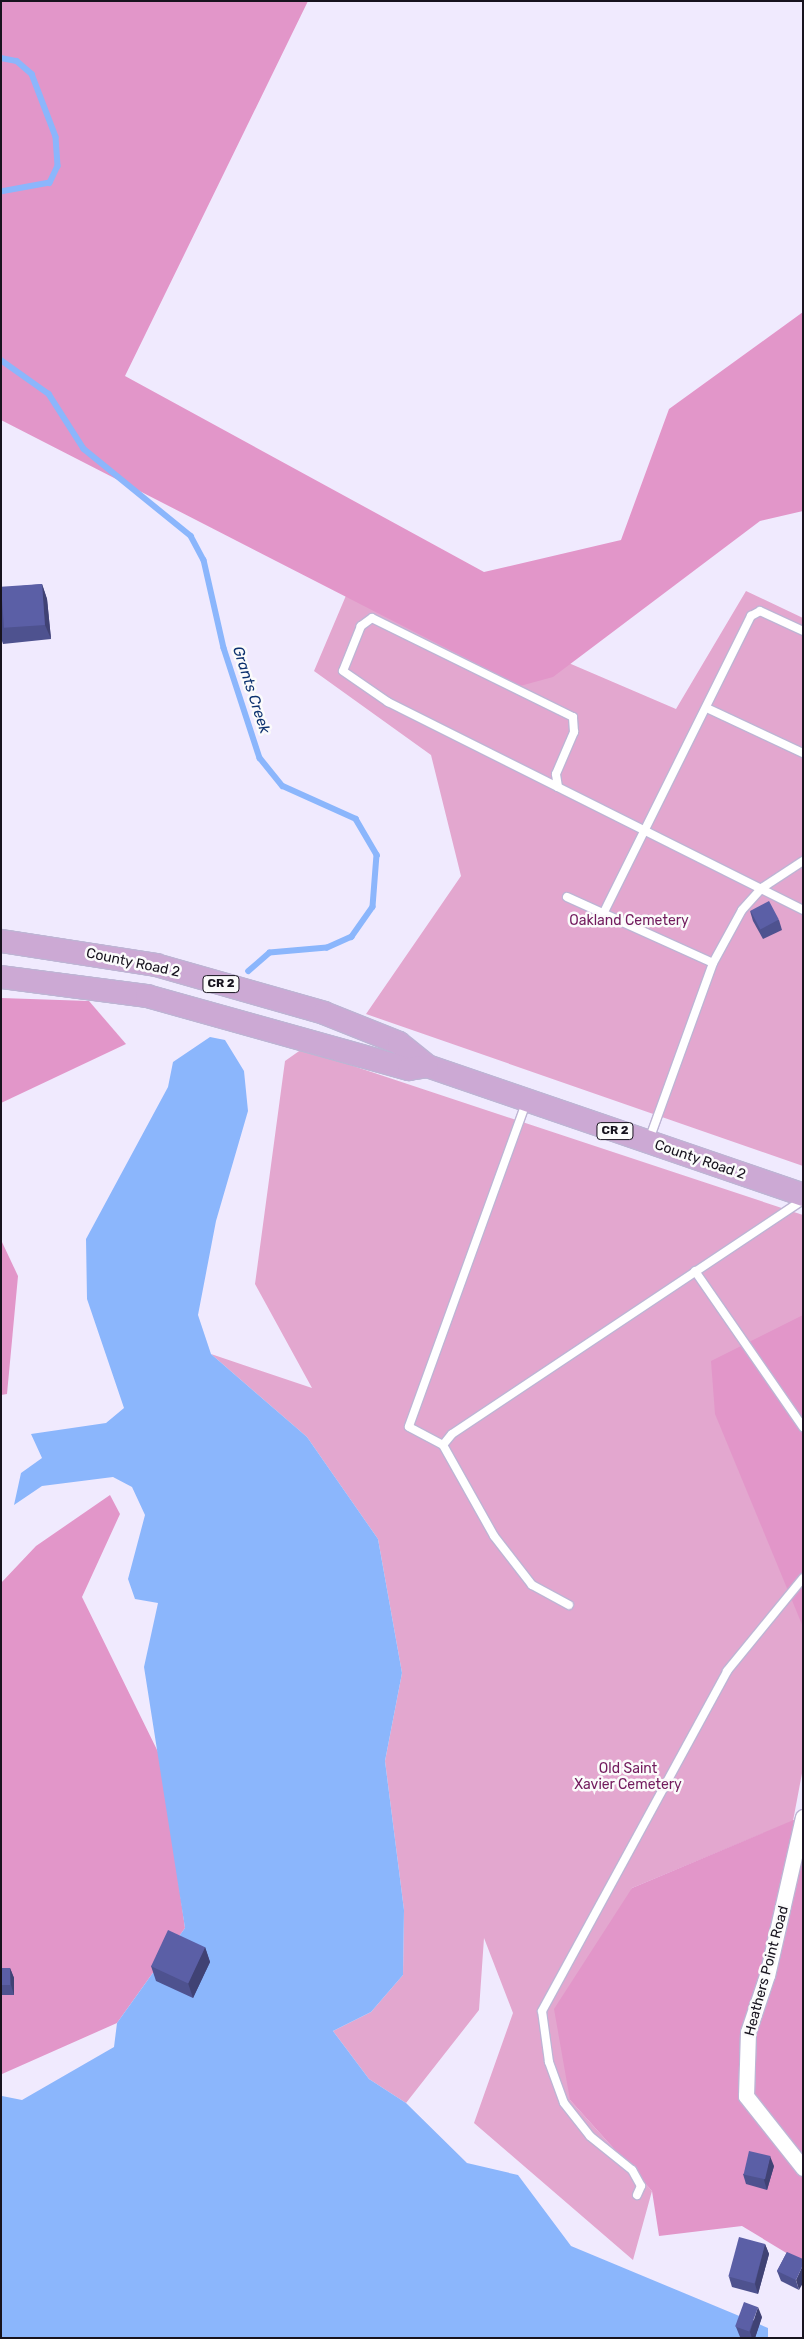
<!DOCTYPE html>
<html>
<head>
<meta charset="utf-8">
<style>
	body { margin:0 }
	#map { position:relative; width:804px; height:2339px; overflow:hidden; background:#f0eafe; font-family:Rubik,sans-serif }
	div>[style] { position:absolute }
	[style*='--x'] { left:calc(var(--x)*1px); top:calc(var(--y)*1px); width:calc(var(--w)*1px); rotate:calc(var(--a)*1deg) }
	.green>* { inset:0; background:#e3a7cf }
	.forest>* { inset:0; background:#e296c9 }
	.water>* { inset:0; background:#8bb6fc }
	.stream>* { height:5.5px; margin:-2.75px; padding:0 2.75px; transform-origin:2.75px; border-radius:2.75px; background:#8bb6fc }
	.roads { filter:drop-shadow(1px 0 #beb4d4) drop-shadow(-1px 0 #beb4d4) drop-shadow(0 1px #beb4d4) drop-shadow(0 -1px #beb4d4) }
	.lane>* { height:8px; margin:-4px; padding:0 4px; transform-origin:4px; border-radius:4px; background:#fff }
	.street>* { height:15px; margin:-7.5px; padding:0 7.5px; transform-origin:7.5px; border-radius:7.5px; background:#fff }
	.primary>* { height:22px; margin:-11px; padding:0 11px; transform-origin:11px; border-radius:11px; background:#cca9d4 }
	.wall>* { inset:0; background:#4e528f }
	.shaded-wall>* { inset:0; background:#404274 }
	.building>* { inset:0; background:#5b5fa6; transform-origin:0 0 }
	span { translate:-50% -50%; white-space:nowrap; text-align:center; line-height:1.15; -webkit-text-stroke:5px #fbfbfb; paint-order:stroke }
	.shield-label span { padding:1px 4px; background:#fbfbfb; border:1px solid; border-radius:4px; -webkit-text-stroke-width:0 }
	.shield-label { font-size:12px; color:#17131e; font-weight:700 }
	.park-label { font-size:14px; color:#721b5d }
	.street-label { font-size:14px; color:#17131e }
	.water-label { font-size:15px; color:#0d326f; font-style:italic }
	.frame { position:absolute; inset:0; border:2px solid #17131e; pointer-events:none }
</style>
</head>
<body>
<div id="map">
	<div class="green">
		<i style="clip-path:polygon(356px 572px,676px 709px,746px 591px,803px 618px,803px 1166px,366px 1014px,461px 876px,431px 755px,314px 671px)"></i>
		<i style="clip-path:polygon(302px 1049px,803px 1215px,803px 1768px,793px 1821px,632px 1888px,570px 2100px,652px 2191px,633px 2260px,474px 2123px,513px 2013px,484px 1938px,479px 2010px,406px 2103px,369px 2079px,333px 2031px,371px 2012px,403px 1975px,404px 1910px,385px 1761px,402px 1673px,378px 1539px,307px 1437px,211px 1354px,312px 1388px,255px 1284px,285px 1061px)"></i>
	</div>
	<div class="forest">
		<i style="clip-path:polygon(1px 1px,308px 1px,125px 376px,484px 572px,621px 540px,669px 409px,803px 312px,803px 511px,760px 521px,553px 677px,520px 686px,1px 420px)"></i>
		<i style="clip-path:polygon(1px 998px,89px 1001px,126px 1044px,1px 1103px)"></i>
		<i style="clip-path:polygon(1px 1240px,18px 1276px,7px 1394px,1px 1395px)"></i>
		<i style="clip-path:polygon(803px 1315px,803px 1627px,715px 1414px,711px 1361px)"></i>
		<i style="clip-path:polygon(110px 1495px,120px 1514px,82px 1597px,161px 1758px,185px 1928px,117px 2023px,2px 2074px,1px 1583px,36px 1546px)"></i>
		<i style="clip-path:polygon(803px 1816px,803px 2263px,742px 2226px,659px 2236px,652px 2191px,570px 2100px,554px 2009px,632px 1888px)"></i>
	</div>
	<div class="water">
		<i style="clip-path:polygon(210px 1037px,225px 1040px,244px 1071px,248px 1111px,216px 1221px,198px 1315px,211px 1354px,307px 1437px,378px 1539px,402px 1673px,385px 1761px,404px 1910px,403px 1975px,371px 2012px,333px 2031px,369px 2079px,406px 2103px,467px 2163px,518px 2175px,571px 2246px,768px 2328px,768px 2338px,1px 2338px,1px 2074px,2px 2096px,22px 2100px,114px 2047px,117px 2023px,185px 1928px,144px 1667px,158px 1603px,135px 1599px,128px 1579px,145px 1515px,132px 1487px,113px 1477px,42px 1486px,14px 1505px,21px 1473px,42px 1458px,31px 1434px,106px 1423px,124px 1408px,87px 1299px,86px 1239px,168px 1087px,173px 1062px)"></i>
	</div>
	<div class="stream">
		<i style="--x:1;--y:58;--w:16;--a:11"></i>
		<i style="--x:17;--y:61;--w:20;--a:41"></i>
		<i style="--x:32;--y:74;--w:67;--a:69.1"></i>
		<i style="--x:56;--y:137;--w:29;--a:86"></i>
		<i style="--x:58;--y:166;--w:19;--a:115"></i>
		<i style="--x:50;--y:183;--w:50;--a:169.6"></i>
		<i style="--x:1;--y:360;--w:59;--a:35.3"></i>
		<i style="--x:49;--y:394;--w:65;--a:57.5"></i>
		<i style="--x:84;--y:449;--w:138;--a:39.1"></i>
		<i style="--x:191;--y:536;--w:27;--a:62"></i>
		<i style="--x:204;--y:560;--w:90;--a:77.2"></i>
		<i style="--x:224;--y:648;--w:116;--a:71.9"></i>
		<i style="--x:260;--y:758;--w:36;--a:51"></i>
		<i style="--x:283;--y:786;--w:80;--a:24.3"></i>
		<i style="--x:356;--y:819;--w:42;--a:59.7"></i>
		<i style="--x:377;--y:855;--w:52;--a:94.4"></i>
		<i style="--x:373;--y:907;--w:37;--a:125"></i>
		<i style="--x:352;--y:937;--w:27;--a:156"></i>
		<i style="--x:327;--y:948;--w:57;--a:175"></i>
		<i style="--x:270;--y:953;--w:28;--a:139"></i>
	</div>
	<div class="roads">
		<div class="lane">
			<i style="--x:709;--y:709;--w:104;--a:25.1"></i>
			<i style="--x:558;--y:787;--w:13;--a:-99"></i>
			<i style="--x:556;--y:774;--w:46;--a:-66.8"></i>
			<i style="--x:574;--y:732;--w:15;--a:-94"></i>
			<i style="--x:573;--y:717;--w:224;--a:-153.8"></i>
			<i style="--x:372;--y:618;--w:14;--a:144"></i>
			<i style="--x:361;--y:626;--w:48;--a:111.8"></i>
			<i style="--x:343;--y:671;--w:55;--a:34.6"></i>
			<i style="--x:388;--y:702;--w:464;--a:26.6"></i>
			<i style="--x:567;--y:897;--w:160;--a:24.3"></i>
			<i style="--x:603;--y:914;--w:333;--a:-63.6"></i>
			<i style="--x:751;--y:616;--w:10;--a:-29"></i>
			<i style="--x:760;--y:611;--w:47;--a:24.9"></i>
			<i style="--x:526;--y:1103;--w:344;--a:109.9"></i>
			<i style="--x:409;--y:1427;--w:38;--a:28"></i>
			<i style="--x:443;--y:1445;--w:104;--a:60.7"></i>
			<i style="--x:494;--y:1536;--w:62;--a:52.2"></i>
			<i style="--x:532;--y:1585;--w:42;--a:28.4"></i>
			<i style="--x:649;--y:1140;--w:188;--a:-70.1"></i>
			<i style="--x:713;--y:963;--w:60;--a:-61.3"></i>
			<i style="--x:742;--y:910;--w:30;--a:-48"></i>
			<i style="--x:762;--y:888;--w:49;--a:-33.4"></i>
			<i style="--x:695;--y:1271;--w:190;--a:55.3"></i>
			<i style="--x:443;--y:1445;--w:14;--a:-51"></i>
			<i style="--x:452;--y:1434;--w:422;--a:-33.7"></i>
			<i style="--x:637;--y:2195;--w:10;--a:-66"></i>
			<i style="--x:641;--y:2186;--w:18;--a:-119"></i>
			<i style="--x:632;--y:2170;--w:54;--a:-141"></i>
			<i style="--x:590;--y:2136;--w:42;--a:-128.2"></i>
			<i style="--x:564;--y:2103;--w:44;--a:-110.1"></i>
			<i style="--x:549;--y:2062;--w:51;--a:-97.8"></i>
			<i style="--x:542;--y:2011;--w:387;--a:-61.4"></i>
			<i style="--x:727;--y:1671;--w:120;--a:-50.7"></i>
		</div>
		<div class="street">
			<i style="--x:803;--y:1817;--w:162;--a:102.8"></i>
			<i style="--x:767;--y:1975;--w:60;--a:108.4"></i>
			<i style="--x:748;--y:2032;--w:64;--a:91.8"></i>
			<i style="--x:746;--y:2096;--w:92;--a:51.6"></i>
		</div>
		<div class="primary">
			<i style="--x:1;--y:941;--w:157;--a:8.8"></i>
			<i style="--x:156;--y:965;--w:175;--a:15.9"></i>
			<i style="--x:324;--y:1013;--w:81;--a:21.8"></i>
			<i style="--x:399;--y:1043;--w:36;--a:39"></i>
			<i style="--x:427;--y:1066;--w:398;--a:18.9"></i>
			<i style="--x:1;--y:977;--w:147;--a:7.4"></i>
			<i style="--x:147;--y:996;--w:272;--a:15.6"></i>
			<i style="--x:409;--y:1069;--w:18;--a:-9"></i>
		</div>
	</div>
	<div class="wall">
		<i style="clip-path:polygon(42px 584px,47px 599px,51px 639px,3px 644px,1px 638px,1px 588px)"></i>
		<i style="clip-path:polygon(750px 911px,779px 920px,782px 930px,763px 939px,753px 921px)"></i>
		<i style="clip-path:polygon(205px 1947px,210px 1962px,193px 1998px,156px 1981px,151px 1966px)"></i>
		<i style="clip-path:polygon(1px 1968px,10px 1968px,14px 1978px,14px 1995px,1px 1995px)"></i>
		<i style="clip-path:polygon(774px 2166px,767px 2190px,746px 2184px,743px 2174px)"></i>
		<i style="clip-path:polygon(765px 2244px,769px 2254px,758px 2294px,732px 2287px,729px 2277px)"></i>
		<i style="clip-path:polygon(787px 2252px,799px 2290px,781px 2281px,777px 2271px)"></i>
		<i style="clip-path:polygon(762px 2317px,755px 2338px,740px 2337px,736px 2327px)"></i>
	</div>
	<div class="shaded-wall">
		<i style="clip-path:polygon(42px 584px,47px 599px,51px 639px,45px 625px)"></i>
		<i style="clip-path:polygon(205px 1947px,210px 1962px,193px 1998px,188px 1983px)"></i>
		<i style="clip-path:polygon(10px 1968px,14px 1978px,14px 1995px,11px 1985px)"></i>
		<i style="clip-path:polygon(770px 2156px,774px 2166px,767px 2190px,764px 2180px)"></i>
		<i style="clip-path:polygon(765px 2244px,769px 2254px,758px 2294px,755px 2284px)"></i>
		<i style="clip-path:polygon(803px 2265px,803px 2283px,799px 2290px,796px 2280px)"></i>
		<i style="clip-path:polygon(758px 2307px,762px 2317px,755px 2338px,752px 2338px,750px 2332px)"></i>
	</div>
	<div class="building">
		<i style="left:42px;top:584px;width:41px;height:41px;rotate:86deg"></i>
		<i style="left:769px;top:901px;width:21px;height:21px;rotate:62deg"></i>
		<i style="left:168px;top:1930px;width:41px;height:40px;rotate:25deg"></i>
		<i style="left:1px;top:1968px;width:9px;height:17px"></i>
		<i style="left:749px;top:2151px;width:22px;height:24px;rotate:13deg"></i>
		<i style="left:739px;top:2237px;width:27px;height:41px;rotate:15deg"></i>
		<i style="clip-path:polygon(787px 2252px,803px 2259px,803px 2265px,796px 2280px,777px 2271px)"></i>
		<i style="left:744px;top:2302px;width:15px;height:26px;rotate:20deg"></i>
	</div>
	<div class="shield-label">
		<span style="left:221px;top:984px">CR 2</span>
		<span style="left:615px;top:1131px">CR 2</span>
	</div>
	<div class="park-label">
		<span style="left:629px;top:921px">Oakland Cemetery</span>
		<span style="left:628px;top:1777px">Old Saint<br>Xavier Cemetery</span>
	</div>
	<div class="street-label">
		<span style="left:133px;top:963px;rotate:12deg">County Road 2</span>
		<span style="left:700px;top:1160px;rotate:19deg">County Road 2</span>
		<span style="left:767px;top:1971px;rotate:-75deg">Heathers Point Road</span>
	</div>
	<div class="water-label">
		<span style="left:251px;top:690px;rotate:72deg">Grants Creek</span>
	</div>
	<div class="frame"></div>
</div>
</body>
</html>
